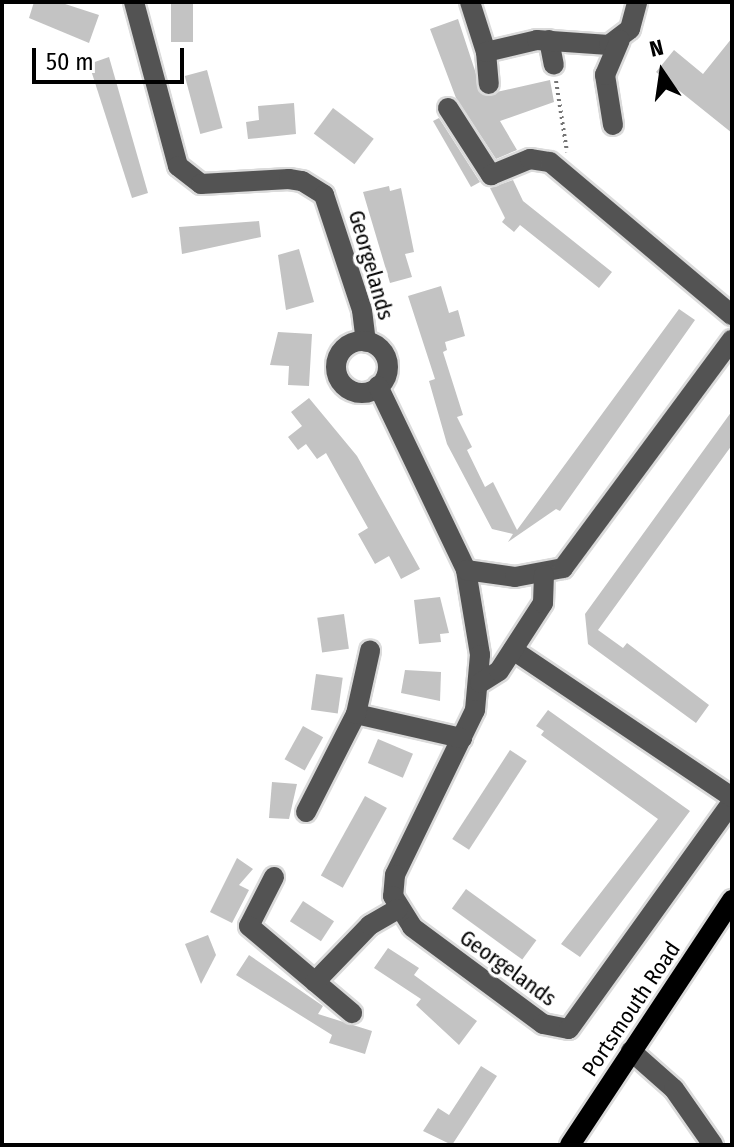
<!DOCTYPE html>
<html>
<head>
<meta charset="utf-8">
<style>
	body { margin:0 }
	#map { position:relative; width:734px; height:1147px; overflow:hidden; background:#fff; font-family:"Fira Sans Condensed",sans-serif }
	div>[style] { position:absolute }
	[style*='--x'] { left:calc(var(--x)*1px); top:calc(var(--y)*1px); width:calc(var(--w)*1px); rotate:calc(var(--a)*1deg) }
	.building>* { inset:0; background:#c3c3c3; transform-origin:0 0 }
	.path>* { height:4px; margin-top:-2px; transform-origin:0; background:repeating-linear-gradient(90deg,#757575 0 2px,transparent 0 6px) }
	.roads { filter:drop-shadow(2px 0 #dbdbdb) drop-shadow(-2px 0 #dbdbdb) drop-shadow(0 2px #dbdbdb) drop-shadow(0 -2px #dbdbdb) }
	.minor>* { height:20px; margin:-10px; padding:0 10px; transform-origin:10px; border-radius:10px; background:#535353 }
	.minor>.ring { margin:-10px; padding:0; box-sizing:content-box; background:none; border:20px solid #535353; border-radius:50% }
	.major>* { height:20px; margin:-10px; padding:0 10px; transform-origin:10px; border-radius:10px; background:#000 }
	span { translate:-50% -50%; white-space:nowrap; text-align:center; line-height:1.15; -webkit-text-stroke:7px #fff; paint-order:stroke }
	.street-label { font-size:22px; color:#000 }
	.frame { position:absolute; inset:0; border:4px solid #000; pointer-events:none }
	.north { position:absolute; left:622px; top:32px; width:80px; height:80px; -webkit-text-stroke:6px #fff; paint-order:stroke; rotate:347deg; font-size:22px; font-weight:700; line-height:32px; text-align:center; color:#000 }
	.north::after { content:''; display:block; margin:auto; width:28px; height:36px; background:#000; clip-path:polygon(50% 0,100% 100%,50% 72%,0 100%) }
	.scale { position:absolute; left:32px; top:48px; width:152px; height:36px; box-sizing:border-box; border:4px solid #000; border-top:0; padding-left:10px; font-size:24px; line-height:28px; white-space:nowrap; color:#000; -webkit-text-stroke:6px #fff; paint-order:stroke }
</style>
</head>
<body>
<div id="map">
	<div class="building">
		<i style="clip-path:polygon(34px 2px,59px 2px,99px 15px,89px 43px,29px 18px)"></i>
		<i style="left:171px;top:2px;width:22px;height:40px"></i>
		<i style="clip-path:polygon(458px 19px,483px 95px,550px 80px,554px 102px,500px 121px,517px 150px,496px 159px,456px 98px,430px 29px)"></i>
		<i style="clip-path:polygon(732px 38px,732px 133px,656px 72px,674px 50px,703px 74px)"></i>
		<i style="clip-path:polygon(109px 57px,148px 193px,132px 198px,89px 64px)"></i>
		<i style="left:207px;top:70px;width:60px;height:23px;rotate:75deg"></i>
		<i style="clip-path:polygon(294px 103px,296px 134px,248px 139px,246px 122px,259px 120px,258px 106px)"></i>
		<i style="left:333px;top:108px;width:51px;height:32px;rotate:37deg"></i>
		<i style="clip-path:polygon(439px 118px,480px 182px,471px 187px,433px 121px)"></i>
		<i style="clip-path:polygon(513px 180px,523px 201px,612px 272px,599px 288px,520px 225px,514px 232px,502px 222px,505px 218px,490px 188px)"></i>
		<i style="clip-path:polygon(389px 186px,390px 191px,401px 188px,414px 252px,405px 254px,412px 277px,390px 283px,363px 192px)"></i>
		<i style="clip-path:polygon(259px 221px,261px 237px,182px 254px,179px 227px)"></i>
		<i style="clip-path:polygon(299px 249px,314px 302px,286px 310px,278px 255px)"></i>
		<i style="clip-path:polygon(441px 286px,449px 313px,458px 310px,465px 336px,445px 342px,447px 350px,443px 352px,463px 415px,457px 417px,472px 447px,467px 450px,485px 487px,493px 482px,517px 530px,679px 309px,695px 320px,560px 511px,556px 509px,508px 542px,513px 534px,492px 529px,447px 444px,429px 381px,435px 379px,408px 296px)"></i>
		<i style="clip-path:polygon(278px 332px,312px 334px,309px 386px,288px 385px,289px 366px,270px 365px)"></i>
		<i style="clip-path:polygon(309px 398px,357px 456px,420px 569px,401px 579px,389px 556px,375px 564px,358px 534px,368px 528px,326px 453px,317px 459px,306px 444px,298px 450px,288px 437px,302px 426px,291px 412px)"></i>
		<i style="clip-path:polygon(732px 411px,732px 445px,598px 630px,623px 648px,627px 643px,709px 705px,696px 723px,588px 644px,585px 614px)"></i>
		<i style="clip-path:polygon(440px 597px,449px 633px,440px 634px,441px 642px,419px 644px,414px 600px)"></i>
		<i style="left:344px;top:614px;width:35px;height:27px;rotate:82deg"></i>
		<i style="clip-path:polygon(405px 670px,441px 672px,440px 701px,401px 693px)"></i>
		<i style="left:316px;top:674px;width:27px;height:36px;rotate:8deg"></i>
		<i style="clip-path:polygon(548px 710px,690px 811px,580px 957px,561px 944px,658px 819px,541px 735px,544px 731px,536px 726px)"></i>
		<i style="left:303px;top:726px;width:23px;height:38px;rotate:29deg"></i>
		<i style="left:378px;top:739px;width:38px;height:26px;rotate:23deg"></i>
		<i style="left:510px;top:750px;width:20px;height:106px;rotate:33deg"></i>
		<i style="clip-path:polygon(272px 782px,297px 784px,289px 819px,269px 818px)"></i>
		<i style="left:365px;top:796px;width:25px;height:91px;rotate:29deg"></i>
		<i style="clip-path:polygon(237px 858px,253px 869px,239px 885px,249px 890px,232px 923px,210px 912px)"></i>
		<i style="left:466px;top:889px;width:87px;height:24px;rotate:36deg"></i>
		<i style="left:303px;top:901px;width:37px;height:24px;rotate:33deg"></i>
		<i style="clip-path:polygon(208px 935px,216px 955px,201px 984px,185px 944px)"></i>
		<i style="clip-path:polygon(388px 948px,419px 968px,414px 975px,477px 1021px,459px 1045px,416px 1005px,421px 999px,374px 968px)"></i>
		<i style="clip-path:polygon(249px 955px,323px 1006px,318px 1014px,372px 1031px,365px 1054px,329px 1043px,332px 1035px,236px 975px)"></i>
		<i style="clip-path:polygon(481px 1066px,497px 1076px,452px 1145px,423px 1131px,438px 1108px,449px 1115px)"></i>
	</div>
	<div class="path">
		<i style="--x:556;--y:81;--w:72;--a:81.2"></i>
	</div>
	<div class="roads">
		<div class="minor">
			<i style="--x:134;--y:2;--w:170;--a:75"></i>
			<i style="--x:178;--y:166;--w:29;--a:38"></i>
			<i style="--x:201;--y:184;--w:88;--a:-3.3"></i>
			<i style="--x:289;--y:179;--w:13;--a:9"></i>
			<i style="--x:302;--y:181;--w:26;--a:32"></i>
			<i style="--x:324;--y:195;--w:121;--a:71.7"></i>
			<i style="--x:362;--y:310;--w:32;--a:83"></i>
			<i style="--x:470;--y:2;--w:52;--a:72.3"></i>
			<i style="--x:486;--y:52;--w:32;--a:85"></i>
			<i style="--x:549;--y:40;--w:25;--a:79"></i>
			<i style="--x:486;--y:52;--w:52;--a:-13.2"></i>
			<i style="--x:537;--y:40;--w:72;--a:4"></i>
			<i style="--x:609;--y:45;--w:26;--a:-37"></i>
			<i style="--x:630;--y:29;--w:28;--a:-75"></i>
			<i style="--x:448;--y:108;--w:80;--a:57.3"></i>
			<i style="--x:491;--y:175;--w:42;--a:-22.3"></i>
			<i style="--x:530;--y:159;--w:20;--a:9"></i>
			<i style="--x:550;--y:162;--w:238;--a:40.1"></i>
			<i style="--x:613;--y:125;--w:51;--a:-99.1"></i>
			<i style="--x:605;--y:75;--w:38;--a:-67"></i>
			<i class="ring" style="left:336px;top:341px;width:32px;height:32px"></i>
			<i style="--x:378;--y:386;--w:204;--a:64.4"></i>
			<i style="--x:466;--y:570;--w:86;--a:80.6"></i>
			<i style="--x:480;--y:655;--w:55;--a:95.2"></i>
			<i style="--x:475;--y:710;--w:183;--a:115.9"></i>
			<i style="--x:395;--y:875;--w:21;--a:95"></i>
			<i style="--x:393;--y:896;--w:36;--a:58"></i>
			<i style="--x:412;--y:927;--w:163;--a:36.5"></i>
			<i style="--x:543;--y:1024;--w:26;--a:11"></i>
			<i style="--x:569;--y:1029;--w:279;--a:-54.3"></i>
			<i style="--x:466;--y:570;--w:49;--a:8.1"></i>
			<i style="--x:515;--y:577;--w:49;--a:-10.6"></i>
			<i style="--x:563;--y:568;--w:284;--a:-53.5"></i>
			<i style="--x:513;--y:650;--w:264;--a:33.9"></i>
			<i style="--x:480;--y:683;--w:22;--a:-32"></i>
			<i style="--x:499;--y:671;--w:81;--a:-57.1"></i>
			<i style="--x:543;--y:603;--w:28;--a:-88"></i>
			<i style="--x:356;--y:714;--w:109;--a:12.8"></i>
			<i style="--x:306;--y:812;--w:110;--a:-63"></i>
			<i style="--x:356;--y:714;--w:65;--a:-77.5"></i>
			<i style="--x:274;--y:877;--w:55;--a:117"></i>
			<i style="--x:249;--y:926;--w:135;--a:40.2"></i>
			<i style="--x:315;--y:982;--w:79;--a:-46"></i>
			<i style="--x:370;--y:925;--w:32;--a:-30"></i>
			<i style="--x:631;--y:1051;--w:57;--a:41.5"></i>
			<i style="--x:674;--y:1089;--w:68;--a:55.1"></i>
		</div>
		<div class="major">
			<i style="--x:570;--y:1145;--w:294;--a:-56.5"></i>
		</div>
	</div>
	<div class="street-label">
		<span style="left:371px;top:265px;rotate:74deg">Georgelands</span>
		<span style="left:508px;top:968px;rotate:36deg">Georgelands</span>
		<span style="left:631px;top:1009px;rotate:-56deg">Portsmouth Road</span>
	</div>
	<div class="frame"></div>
	<div class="north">N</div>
	<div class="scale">50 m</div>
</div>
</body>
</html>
